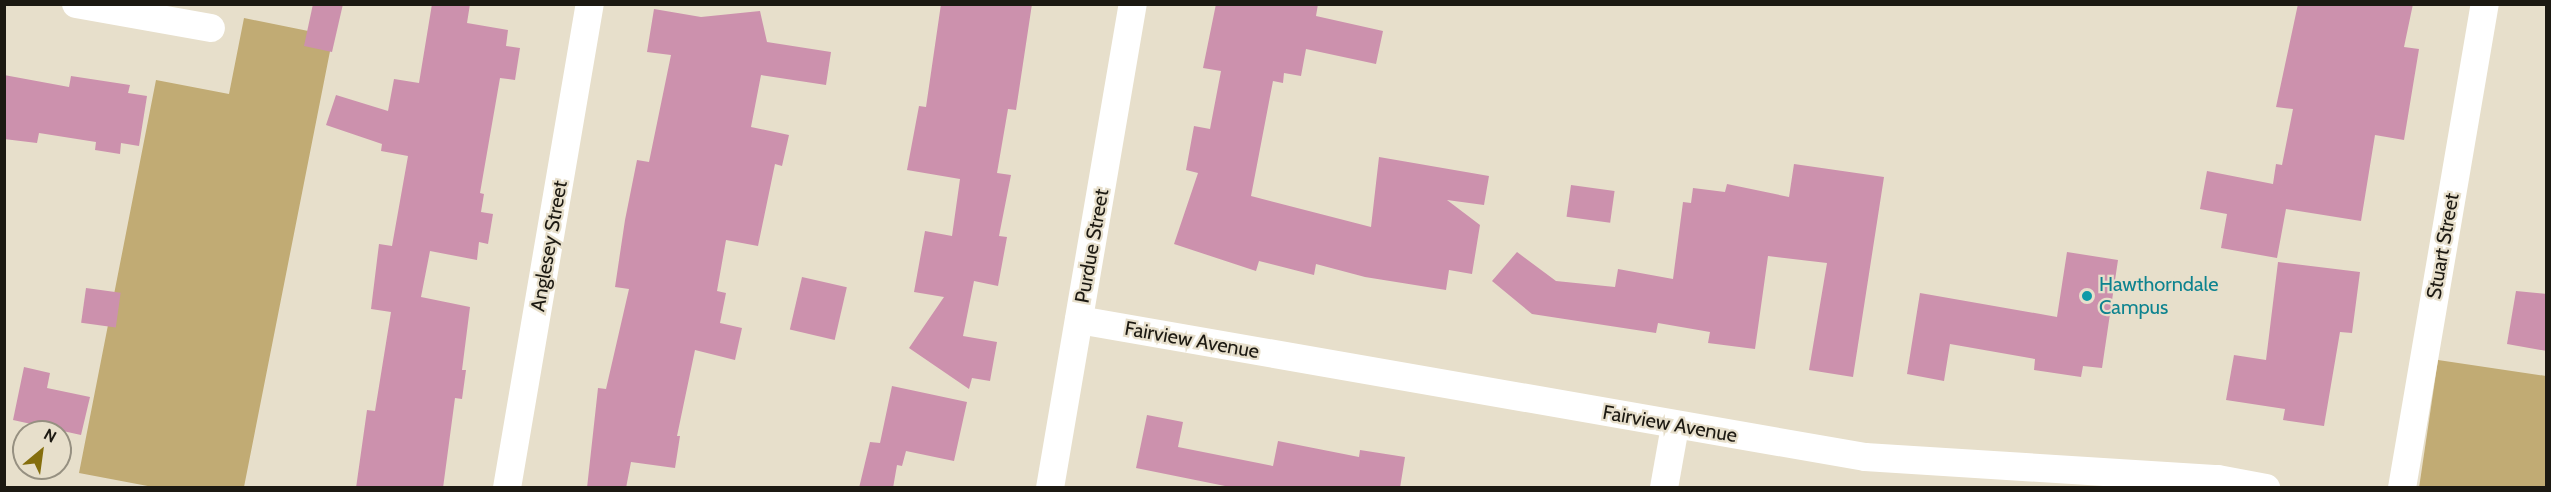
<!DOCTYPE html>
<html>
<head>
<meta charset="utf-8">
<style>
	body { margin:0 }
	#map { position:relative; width:2551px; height:492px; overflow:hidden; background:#e7dfcb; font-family:Cabin,sans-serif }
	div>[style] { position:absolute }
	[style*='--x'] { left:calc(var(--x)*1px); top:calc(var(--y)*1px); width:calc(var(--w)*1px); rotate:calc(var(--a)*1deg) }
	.green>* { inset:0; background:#c1ab74 }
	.building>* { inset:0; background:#cc91ad; transform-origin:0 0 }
	.street>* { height:28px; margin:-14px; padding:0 14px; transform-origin:14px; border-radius:14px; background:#fff }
	.dots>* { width:16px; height:16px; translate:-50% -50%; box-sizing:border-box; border:3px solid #e7dfcb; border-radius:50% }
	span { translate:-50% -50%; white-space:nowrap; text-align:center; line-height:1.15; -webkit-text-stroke:4.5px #e7dfcb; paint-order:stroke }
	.street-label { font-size:20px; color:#1c1912 }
	.culture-label { font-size:20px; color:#0d838f }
	.left { translate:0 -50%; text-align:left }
	.frame { position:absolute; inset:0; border:6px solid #1c1912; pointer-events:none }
	.north { position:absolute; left:12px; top:420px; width:60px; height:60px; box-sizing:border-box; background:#e7dfcb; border:2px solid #969081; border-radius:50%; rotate:29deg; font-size:16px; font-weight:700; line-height:24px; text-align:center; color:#1c1912 }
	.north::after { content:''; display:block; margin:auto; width:21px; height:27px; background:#856e0d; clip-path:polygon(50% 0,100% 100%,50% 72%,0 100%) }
</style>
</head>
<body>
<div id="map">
	<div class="green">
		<i style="clip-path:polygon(244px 18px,333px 36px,244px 487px,153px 487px,79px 473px,156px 80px,229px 94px)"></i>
		<i style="clip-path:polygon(2438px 360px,2546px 376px,2546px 487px,2419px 488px)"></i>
	</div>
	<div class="building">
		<i style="clip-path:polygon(313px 4px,343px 4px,332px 52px,304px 46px)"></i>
		<i style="clip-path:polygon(432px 4px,470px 4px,467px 23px,508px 30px,506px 46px,520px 48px,515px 80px,500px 78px,480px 193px,484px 194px,481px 212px,493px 214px,488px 244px,479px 242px,477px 260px,430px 251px,421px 297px,470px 307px,462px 370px,466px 370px,462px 399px,455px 398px,443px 488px,356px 488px,367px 410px,375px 411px,391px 312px,371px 309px,379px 244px,392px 246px,408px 156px,381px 151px,382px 144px,326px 125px,336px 95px,388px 111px,394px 79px,419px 83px)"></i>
		<i style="clip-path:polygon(941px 4px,1032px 4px,1016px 110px,1008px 109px,997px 173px,1011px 175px,999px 236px,1007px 237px,998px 286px,974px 281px,963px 336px,997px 342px,990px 381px,972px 378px,969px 389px,909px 348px,944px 297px,914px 292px,925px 231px,952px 236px,960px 179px,907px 170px,919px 106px,926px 107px)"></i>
		<i style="clip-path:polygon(1216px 4px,1318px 4px,1316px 16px,1383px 31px,1376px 64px,1306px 49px,1301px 76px,1284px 73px,1283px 83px,1273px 81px,1251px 196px,1371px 227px,1379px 157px,1489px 176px,1484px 205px,1447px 200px,1480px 225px,1472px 274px,1449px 270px,1446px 290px,1365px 277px,1316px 264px,1314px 275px,1259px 261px,1256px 271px,1174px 244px,1198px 173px,1186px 170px,1194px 126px,1210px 129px,1221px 71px,1203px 68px)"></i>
		<i style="clip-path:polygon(2298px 4px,2413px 4px,2404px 47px,2419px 49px,2404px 140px,2375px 135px,2361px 221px,2286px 209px,2277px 258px,2221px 248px,2227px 214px,2200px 209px,2207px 171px,2273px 184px,2276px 164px,2282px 165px,2293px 109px,2276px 107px)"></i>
		<i style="clip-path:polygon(654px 9px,701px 17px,760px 11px,767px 42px,831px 52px,826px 85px,761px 75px,751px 127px,789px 135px,782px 166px,775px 164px,758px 246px,726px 240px,717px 291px,726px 293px,720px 323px,742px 328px,735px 360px,695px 350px,677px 436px,680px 436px,675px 468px,631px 462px,626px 488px,587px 488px,598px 388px,606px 389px,629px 289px,615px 287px,625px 220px,637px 160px,649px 162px,671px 55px,647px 52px)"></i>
		<i style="clip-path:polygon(4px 75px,69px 87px,71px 76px,130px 85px,128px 93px,147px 96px,139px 146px,121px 143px,120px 154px,95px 150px,96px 142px,39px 133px,37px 143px,4px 139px)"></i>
		<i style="clip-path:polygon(1794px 164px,1884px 177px,1853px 377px,1809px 370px,1827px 263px,1768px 256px,1755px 349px,1708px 343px,1710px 332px,1658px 323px,1656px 333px,1532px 314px,1492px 281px,1517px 252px,1556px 281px,1615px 287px,1618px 269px,1673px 279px,1683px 202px,1691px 203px,1693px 188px,1725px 192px,1727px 184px,1789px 197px)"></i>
		<i style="left:1571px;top:185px;width:44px;height:32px;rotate:8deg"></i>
		<i style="clip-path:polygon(2067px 252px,2118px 260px,2102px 368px,2083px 366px,2081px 377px,2034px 370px,2035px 359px,1950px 344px,1944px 381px,1907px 374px,1920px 293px,2057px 317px)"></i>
		<i style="clip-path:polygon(2278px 262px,2360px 272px,2352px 333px,2340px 332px,2324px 426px,2283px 420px,2285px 409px,2226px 400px,2234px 355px,2266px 360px)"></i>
		<i style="left:802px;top:277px;width:46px;height:54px;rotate:13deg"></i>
		<i style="left:86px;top:288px;width:35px;height:35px;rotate:8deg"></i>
		<i style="clip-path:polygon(2516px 291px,2547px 294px,2547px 351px,2507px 344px)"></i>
		<i style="clip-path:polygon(24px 367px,50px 373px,47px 388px,90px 397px,81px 435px,13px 420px)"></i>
		<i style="clip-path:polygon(892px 386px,967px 402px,954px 461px,906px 451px,902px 466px,897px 465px,893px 488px,859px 488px,870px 442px,880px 443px)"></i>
		<i style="clip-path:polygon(1147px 415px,1183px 422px,1178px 447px,1273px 466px,1278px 441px,1359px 457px,1360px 450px,1405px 457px,1400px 488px,1235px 488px,1136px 468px)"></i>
	</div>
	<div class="street">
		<i style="--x:76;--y:4;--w:137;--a:10.1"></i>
		<i style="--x:1079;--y:320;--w:798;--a:9.89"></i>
		<i style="--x:1865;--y:457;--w:354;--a:3.6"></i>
		<i style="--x:2218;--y:479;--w:49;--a:10.6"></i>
		<i style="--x:507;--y:488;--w:491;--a:-80.3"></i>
		<i style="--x:1050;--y:488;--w:491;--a:-80.3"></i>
		<i style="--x:1664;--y:488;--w:63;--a:-79.9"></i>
		<i style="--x:2402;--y:488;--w:491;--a:-80.3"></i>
	</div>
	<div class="dots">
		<i style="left:2087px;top:296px;background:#0f9aa8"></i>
	</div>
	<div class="street-label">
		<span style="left:549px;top:246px;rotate:-80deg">Anglesey Street</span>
		<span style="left:1092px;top:246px;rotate:-80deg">Purdue Street</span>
		<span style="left:2443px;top:246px;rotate:-80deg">Stuart Street</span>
		<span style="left:1192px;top:340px;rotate:10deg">Fairview Avenue</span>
		<span style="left:1670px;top:424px;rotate:10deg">Fairview Avenue</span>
	</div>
	<div class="culture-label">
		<span class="left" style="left:2099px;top:296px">Hawthorndale<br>Campus</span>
	</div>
	<div class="frame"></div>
	<div class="north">N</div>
</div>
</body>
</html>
